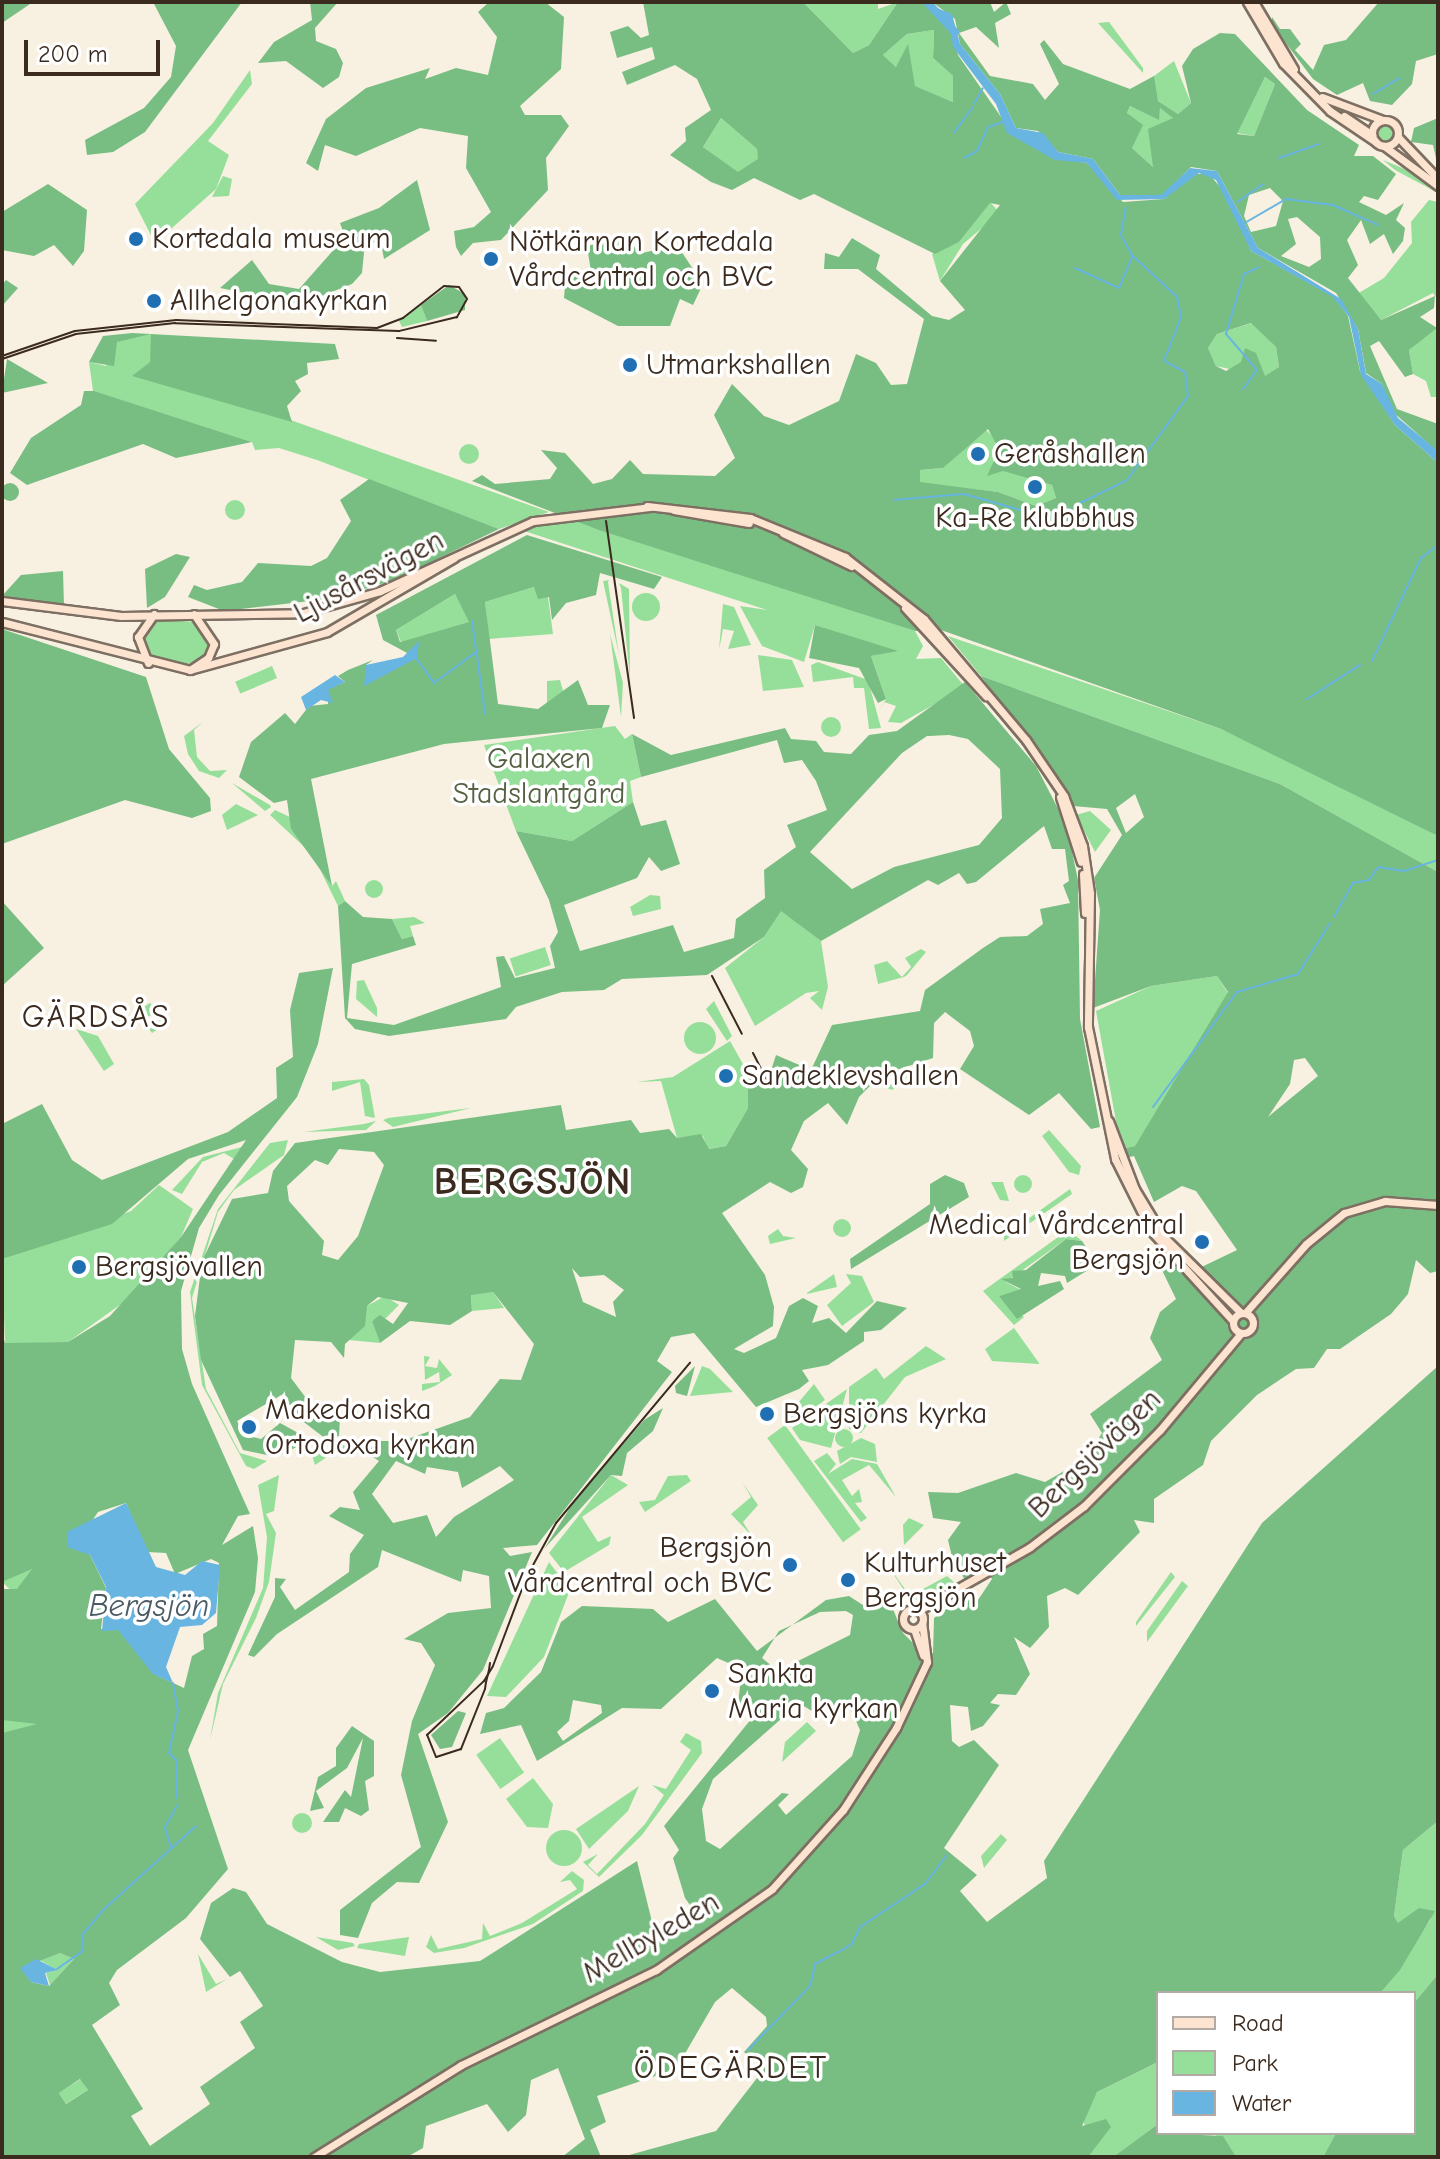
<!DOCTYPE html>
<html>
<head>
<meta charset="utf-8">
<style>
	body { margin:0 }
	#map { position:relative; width:1440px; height:2159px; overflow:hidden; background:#f8f0e1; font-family:"Comic Neue",sans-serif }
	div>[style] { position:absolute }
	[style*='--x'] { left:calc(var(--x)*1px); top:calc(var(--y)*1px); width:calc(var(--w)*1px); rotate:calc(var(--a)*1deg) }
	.green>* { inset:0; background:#96df9a; transform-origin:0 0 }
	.round { border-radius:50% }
	.forest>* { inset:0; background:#78be82 }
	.water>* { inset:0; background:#68b5e2 }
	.stream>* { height:2px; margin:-1px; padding:0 1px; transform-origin:1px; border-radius:1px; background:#68b5e2 }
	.river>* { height:8px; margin:-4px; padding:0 4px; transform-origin:4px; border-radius:4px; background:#68b5e2 }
	.roads { filter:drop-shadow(2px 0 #7d6f62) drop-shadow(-2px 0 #7d6f62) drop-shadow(0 2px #7d6f62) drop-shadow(0 -2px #7d6f62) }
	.secondary>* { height:7px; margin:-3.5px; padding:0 3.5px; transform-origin:3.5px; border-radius:3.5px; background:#fde4d1 }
	.secondary>.ring { margin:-3.5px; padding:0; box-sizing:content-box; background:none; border:7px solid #fde4d1; border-radius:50% }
	.tram>* { height:2px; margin:-1px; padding:0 1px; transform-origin:1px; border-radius:1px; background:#3b2a1e }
	.dots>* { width:22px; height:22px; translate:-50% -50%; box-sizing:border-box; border:4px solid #fff; border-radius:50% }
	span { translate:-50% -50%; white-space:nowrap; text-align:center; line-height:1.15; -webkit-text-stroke:7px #fff; paint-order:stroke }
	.poi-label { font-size:30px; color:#3b2a1e }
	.left { translate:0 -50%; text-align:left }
	.right { translate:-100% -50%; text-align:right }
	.street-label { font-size:30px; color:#3b2a1e }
	.park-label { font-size:30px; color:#566043 }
	.neighbourhood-label { font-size:32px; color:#3b2a1e; letter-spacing:2px }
	.water-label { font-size:32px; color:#4b5b63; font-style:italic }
	.district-label { font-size:38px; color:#3b2a1e; font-weight:700; letter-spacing:2px }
	.frame { position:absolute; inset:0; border:4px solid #3b2a1e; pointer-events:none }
	.legend { position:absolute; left:1156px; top:1991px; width:260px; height:144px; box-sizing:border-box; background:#fff; border:2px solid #b1aaa5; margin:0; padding:10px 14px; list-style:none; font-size:24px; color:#3b2a1e }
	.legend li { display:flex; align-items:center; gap:16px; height:40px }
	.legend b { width:40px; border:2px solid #b1aaa5 }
	.scale { position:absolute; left:24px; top:40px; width:136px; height:36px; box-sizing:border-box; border:4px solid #3b2a1e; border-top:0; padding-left:10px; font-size:24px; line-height:28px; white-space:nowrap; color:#3b2a1e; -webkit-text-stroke:6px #fff; paint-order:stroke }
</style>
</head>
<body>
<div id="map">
	<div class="green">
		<i style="clip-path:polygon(803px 2px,878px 2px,878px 9px,898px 2px,869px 45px,853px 53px)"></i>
		<i style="clip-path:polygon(1109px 22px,1143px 68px,1143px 73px,1098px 23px)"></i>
		<i style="clip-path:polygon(934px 30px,933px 58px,953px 76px,953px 102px,914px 86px,902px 61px,896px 67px,883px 55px,907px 34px)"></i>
		<i style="clip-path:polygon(1174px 61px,1191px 103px,1178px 114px,1158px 101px,1154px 87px,1154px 76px)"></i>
		<i style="clip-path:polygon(250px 70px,252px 84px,208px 141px,229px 155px,216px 189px,155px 243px,135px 204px,213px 123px)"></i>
		<i style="clip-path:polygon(1265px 77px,1275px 84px,1254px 136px,1237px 133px)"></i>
		<i style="clip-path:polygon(1130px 106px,1158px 119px,1160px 108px,1173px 117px,1153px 167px,1132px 148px,1138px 124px,1127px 113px)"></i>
		<i style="clip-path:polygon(721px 118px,757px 149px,759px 159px,738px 173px,703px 147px)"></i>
		<i class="round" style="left:1376px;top:122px;width:20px;height:20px"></i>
		<i style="clip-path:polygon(1383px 160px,1407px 170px,1438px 193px,1395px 170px)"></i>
		<i style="clip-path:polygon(223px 176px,232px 179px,229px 196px,212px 197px)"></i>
		<i style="clip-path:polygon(1429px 200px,1438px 202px,1438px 300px,1433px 293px,1381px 320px,1357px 294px,1384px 278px,1412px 243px,1411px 222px)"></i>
		<i style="clip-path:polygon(990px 202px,1000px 213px,963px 244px,940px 281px,932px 254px,959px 242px)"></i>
		<i style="clip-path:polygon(421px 305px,427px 321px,402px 327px,399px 321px)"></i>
		<i style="clip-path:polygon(1252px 323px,1276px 347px,1279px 367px,1265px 377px,1216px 366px,1208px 348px,1217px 334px)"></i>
		<i style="clip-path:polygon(1438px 325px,1438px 397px,1431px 397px,1426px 381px,1413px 374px,1409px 350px)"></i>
		<i style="clip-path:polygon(132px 334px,152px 334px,151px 362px,134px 375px,282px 417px,549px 512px,499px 529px,317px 460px,279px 448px,255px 450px,252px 442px,93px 391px,89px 362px,106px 366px,117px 342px)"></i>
		<i style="clip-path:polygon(985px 429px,998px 441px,992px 467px,1052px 485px,1056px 498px,1036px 506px,998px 492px,920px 483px,920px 470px,943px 468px)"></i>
		<i class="round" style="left:459px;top:444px;width:20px;height:20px"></i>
		<i class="round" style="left:225px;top:500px;width:20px;height:20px"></i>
		<i style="clip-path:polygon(565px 517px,915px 631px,923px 646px,916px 659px,941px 658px,965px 687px,901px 723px,888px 722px,896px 706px,884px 702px,878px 713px,886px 699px,871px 656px,894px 651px,815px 625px,804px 662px,762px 646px,740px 606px,767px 610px,518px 529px)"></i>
		<i style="clip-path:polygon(609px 580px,608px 582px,619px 655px,603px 581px)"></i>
		<i style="clip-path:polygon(619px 583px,629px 589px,630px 678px,621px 588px)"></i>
		<i style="clip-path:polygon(534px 587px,548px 597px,553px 634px,489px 639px,485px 602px)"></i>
		<i class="round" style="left:632px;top:593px;width:28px;height:28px"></i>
		<i style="clip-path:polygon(455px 594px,470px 622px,401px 642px,396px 630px)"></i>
		<i style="clip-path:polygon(723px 604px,734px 607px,751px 645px,728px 649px,734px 631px,723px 629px,719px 650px)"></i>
		<i style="clip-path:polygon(154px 619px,197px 622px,210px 642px,205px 657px,180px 667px,142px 652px,141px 632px)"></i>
		<i style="clip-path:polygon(610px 634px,623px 683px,621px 717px)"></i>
		<i style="clip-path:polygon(948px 636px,1221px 729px,1356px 792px,1438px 836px,1438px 872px,1280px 784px,981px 676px)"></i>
		<i style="clip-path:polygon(758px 655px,792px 660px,804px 687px,763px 691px)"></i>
		<i style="clip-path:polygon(818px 662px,868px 680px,881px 728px,869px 729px,864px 688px,854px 688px,853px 677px,813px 682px,811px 665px)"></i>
		<i style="left:272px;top:666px;width:13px;height:40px;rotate:67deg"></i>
		<i style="clip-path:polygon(560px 680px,564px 694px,547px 713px,547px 681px)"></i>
		<i class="round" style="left:821px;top:717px;width:20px;height:20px"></i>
		<i style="clip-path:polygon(203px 722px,194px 730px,197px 757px,210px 771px,227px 770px,219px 778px,199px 771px,188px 754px,184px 736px)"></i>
		<i style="clip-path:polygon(615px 726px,625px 739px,632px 734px,641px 777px,630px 781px,633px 802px,572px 841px,516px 831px,484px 745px)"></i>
		<i style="clip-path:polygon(232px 783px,270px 805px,271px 807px,265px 811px)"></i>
		<i style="clip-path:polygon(236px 804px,258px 815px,227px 830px,222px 815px)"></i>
		<i style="clip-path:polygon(275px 810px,292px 818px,291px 829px,318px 858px,332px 886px,336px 881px,345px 901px,338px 906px,313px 855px,270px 815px)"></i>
		<i style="clip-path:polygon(1090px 811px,1111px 830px,1095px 852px,1076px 815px)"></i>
		<i class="round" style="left:365px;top:880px;width:18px;height:18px"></i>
		<i style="clip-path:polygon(650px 895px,660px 896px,661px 909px,633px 916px,630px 907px)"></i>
		<i style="clip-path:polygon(781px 910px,821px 941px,828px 987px,822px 1010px,810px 998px,819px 991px,806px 993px,755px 1026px,725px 968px,764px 937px)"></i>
		<i style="clip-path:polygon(414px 917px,425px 923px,410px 926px,413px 936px,402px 939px,392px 919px)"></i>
		<i style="left:545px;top:947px;width:19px;height:37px;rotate:72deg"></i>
		<i style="clip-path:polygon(921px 949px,926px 952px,907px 975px,904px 977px,878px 984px,874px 965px,887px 961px,902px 977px,911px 967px,905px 958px)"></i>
		<i style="clip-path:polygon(1217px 976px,1228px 993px,1221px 1013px,1135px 1146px,1121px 1149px,1096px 1011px,1151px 986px)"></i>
		<i style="clip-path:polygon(364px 980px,377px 1008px,377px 1017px,356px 999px,357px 981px)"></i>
		<i style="clip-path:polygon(714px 1001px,732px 1036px,727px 1041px,706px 1009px)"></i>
		<i style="clip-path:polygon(150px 1003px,160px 1013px,145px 1017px,152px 1029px,163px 1017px,169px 1022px,152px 1033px,136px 1012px)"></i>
		<i class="round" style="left:684px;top:1022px;width:32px;height:32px"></i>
		<i style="clip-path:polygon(76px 1029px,98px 1036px,114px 1064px,104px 1071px)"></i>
		<i style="clip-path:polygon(730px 1041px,752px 1080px,748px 1108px,726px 1146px,708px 1149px,703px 1136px,677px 1138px,661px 1081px,637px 1082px,673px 1077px)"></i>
		<i style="clip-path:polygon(923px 1066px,892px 1090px,887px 1088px,907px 1069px)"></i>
		<i style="clip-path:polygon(364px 1079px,369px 1085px,375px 1118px,365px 1116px,360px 1082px,332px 1091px,332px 1082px)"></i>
		<i style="clip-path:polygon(471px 1108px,393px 1127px,383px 1120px,388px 1118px)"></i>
		<i style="clip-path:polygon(376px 1121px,366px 1130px,304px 1132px,364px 1124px)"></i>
		<i style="clip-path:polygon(1049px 1130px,1081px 1166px,1079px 1175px,1069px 1172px,1042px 1136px)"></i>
		<i style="clip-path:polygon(288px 1140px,284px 1155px,234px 1190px,218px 1212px,192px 1298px,206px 1389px,240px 1453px,267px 1461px,254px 1469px,246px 1466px,202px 1385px,190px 1292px,218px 1209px,270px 1143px)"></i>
		<i style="clip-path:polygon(242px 1147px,234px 1159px,224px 1153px,202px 1162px,182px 1194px,172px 1190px,203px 1157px)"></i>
		<i class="round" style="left:1014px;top:1175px;width:18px;height:18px"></i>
		<i style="clip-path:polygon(991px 1182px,1003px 1182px,1009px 1201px,1000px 1200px)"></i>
		<i style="clip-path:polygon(159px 1185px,193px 1209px,181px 1237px,131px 1297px,68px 1342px,5px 1344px,2px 1259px,131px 1211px)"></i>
		<i style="clip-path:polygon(1070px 1189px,1072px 1194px,1004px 1241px,1004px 1236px)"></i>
		<i class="round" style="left:833px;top:1219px;width:18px;height:18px"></i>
		<i style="clip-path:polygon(778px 1229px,783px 1236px,796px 1238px,770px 1244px,768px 1236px)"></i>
		<i style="clip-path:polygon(1068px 1230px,1082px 1241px,1066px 1239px,1006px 1282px,1021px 1290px,999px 1296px,1024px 1317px,1014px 1325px,983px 1291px)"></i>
		<i style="clip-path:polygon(834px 1274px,837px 1287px,807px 1294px,807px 1293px)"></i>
		<i style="clip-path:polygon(846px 1274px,862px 1276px,874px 1302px,842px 1326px,827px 1305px,851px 1283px)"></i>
		<i style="clip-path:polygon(493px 1292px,504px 1308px,472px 1311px,471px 1294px)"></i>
		<i style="clip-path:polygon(385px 1296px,399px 1305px,382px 1322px,372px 1320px,380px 1343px,349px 1340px,367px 1306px)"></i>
		<i style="clip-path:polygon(1014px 1328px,1039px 1363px,1039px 1364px,992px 1361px,985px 1349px)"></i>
		<i style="clip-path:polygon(926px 1346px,946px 1359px,905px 1377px,861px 1433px,849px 1429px,849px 1387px,876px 1368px,884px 1379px)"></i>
		<i style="clip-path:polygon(424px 1356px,430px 1357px,425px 1366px,437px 1368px,439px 1359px,452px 1375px,435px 1386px,422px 1391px,422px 1384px,440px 1382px,439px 1372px,425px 1380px)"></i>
		<i style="clip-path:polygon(702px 1366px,710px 1369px,733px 1392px,690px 1396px)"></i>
		<i style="clip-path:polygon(814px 1384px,825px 1400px,790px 1427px,787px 1416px)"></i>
		<i style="clip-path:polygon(847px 1389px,831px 1448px,800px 1440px,792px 1428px)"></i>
		<i style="left:785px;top:1425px;width:129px;height:22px;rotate:54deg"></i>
		<i class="round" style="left:835px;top:1429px;width:18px;height:18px"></i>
		<i style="clip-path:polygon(861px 1438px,875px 1444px,877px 1462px,851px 1457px,840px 1464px,837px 1451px)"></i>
		<i style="clip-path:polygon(344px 1445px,367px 1456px,339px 1449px,315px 1465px,311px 1452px)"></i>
		<i style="clip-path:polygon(827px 1453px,836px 1464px,828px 1474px,852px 1459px,877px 1464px,896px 1497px,869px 1465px,842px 1480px,852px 1496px,859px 1489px,862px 1502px,855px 1503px,867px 1518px,861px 1522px,814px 1461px)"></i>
		<i style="clip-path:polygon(279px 1475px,274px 1511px,266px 1514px,276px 1533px,269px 1582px,256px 1618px,223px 1684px,210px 1740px,218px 1693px,263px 1588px,267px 1537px,258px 1485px)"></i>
		<i style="clip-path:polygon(611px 1475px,628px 1485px,582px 1517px,598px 1542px,611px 1536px,609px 1545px,564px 1572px,549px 1553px)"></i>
		<i style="clip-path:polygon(687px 1475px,691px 1481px,645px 1512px,639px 1502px,655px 1500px,668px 1476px)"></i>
		<i style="clip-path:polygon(742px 1482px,758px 1505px,743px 1522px,751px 1535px,731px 1514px,751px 1497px)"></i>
		<i style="clip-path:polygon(909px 1518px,924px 1525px,904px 1545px,903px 1525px)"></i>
		<i style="clip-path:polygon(32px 1549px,31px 1609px,2px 1582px)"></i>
		<i style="clip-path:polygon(549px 1562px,570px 1590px,544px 1657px,506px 1697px,487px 1696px)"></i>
		<i style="clip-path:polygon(889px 1567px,910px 1596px,947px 1576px,957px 1585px,927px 1605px,907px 1595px)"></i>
		<i style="clip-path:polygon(1171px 1572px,1175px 1577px,1136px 1626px,1136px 1622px)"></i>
		<i style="clip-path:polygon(1182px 1581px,1188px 1586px,1147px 1642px,1147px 1631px)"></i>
		<i style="clip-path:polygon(2px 1697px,37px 1723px,36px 1727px,2px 1733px)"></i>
		<i style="clip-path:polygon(807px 1722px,816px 1731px,782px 1762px,785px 1742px)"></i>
		<i style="clip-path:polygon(686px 1733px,701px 1741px,702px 1753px,642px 1835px,599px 1877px,583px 1862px,598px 1854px,588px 1865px,597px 1874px,645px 1824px,664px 1795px,652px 1785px,666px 1789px,691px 1750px,680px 1742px)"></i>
		<i style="left:500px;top:1738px;width:42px;height:29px;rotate:55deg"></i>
		<i style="clip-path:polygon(533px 1778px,553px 1804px,548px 1828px,527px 1827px,506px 1799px)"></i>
		<i style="clip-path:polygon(639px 1786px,628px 1811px,589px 1849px,576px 1829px)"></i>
		<i class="round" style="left:292px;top:1813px;width:20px;height:20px"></i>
		<i style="clip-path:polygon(1438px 1821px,1438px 1974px,1414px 2003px,1414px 1993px,1380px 1993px,1431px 1919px,1398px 1923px,1394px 1916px,1403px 1850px)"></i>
		<i class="round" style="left:546px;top:1830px;width:36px;height:36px"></i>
		<i style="clip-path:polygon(1001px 1834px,1007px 1840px,984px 1868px,981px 1856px)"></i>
		<i style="clip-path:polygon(572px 1871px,584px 1880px,583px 1891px,533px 1924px,464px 1948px,434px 1953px,426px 1947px,431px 1935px,438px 1949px,482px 1939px,483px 1923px,490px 1936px,522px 1923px,577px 1889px,570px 1880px,560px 1882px)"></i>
		<i style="clip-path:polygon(316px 1937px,353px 1943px,355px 1946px,338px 1950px)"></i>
		<i style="clip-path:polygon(409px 1937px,405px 1956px,357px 1948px,359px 1944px)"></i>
		<i style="clip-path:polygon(60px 1953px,74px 1959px,50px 1985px,46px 1973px,57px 1970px,38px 1959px)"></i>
		<i style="clip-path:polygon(198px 1954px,216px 1984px,227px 1979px,206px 1992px)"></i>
		<i style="clip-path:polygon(1158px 2062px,1158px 2124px,1113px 2157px,1088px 2157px,1094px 2148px,1082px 2118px,1097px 2092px)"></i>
		<i style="left:81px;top:2079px;width:13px;height:26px;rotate:58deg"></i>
		<i style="clip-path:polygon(1214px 2133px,1336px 2133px,1323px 2157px,1236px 2157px)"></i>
	</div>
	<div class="forest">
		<i style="clip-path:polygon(2px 2px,33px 2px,2px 23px)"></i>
		<i style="clip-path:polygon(153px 2px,242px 2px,145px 132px,113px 152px,87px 155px,85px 140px,144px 108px,171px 77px,176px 46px)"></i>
		<i style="clip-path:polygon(310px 2px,338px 2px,315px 28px,316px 41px,336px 49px,343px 63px,339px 77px,323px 88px,286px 61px,258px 63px,274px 42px,312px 20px)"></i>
		<i style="clip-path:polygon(545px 2px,564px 17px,561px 69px,520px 106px,525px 115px,561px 115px,569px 126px,546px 158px,548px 190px,501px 240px,473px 243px,461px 256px,456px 247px,454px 231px,474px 227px,491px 212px,466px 168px,468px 136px,420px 128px,356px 156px,325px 145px,318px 171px,306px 163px,326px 119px,366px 88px,430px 68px,425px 79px,456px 68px,488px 75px,497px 37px,478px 12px,488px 3px)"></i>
		<i style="clip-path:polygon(evenodd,643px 2px,803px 2px,853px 53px,869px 45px,898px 2px,922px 2px,948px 20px,958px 55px,1015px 137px,1054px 158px,1087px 163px,1123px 202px,1164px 199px,1193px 174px,1209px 174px,1227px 195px,1251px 251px,1334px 297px,1348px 316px,1360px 371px,1395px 425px,1438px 463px,1438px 836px,1221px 729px,941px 630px,915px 631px,599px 530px,472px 481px,482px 475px,495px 484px,550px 479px,557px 468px,541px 450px,565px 453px,593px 484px,612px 479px,630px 460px,643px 474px,715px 476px,735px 458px,714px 415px,732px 384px,764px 416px,789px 425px,839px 401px,856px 354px,876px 363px,891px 385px,907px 384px,924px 319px,858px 269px,824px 269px,825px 253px,839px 257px,852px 238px,880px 255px,876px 269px,932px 316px,949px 320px,965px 310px,940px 281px,1000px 205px,990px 203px,959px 242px,935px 254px,814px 194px,800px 200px,754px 178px,732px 190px,711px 182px,670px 155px,686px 141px,685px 128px,711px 110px,697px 79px,675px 65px,627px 85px,622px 72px,655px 59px,652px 47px,617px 58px,610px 32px,628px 26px,641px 38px,649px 35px,643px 2px,934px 30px,933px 58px,953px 76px,953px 102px,915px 86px,908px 44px,896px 67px,883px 55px,907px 34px,934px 30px,643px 2px,721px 118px,757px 149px,758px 159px,738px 172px,703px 147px,721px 118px,643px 2px,1251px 323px,1276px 347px,1279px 367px,1265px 376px,1256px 353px,1245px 348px,1241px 362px,1226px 371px,1216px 366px,1208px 348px,1217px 334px,1251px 323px,643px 2px,988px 429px,999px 449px,987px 476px,1003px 471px,1052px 485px,1056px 498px,1036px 506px,998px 492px,920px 482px,920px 470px,943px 468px,988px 429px)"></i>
		<i style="clip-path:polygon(evenodd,932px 2px,990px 2px,994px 12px,1006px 2px,1011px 14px,995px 23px,999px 48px,976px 27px,959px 33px,990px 76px,1033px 84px,1045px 100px,1059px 84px,1040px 44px,1044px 40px,1063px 64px,1130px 89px,1154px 76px,1158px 101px,1178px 114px,1191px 103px,1182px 66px,1193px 49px,1220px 33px,1235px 34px,1307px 110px,1359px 145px,1354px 156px,1373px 156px,1396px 174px,1378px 200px,1364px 196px,1359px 202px,1386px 215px,1404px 203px,1396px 220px,1405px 228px,1403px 241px,1393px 254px,1384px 234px,1370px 244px,1361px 220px,1347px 240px,1358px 265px,1348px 278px,1381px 320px,1435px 296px,1434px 308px,1420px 317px,1437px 328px,1409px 350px,1413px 374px,1405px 377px,1379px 341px,1370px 346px,1397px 409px,1438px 424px,1438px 452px,1393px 412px,1382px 384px,1366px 373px,1358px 329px,1336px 293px,1258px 248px,1217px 171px,1191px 167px,1161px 196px,1120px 195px,1093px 159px,1058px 152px,1038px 131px,1016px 128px,1000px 94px,960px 44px,955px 19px,932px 2px,1265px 77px,1275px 84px,1254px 136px,1237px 134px,1265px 77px,932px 2px,1130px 106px,1159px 120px,1160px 108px,1173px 118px,1148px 129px,1153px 167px,1132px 148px,1143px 125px,1127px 113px,1130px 106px,932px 2px,1270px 188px,1283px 201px,1276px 226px,1251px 232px,1244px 216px,1249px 195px,1270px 188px,932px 2px,1297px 217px,1320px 237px,1321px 259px,1309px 267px,1281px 256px,1296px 244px,1288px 219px,1297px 217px)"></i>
		<i style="clip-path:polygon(1379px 2px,1438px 2px,1438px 54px,1416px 61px,1412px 84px,1392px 105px,1370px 101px,1363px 83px,1337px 95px,1313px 79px,1272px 25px,1272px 17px,1280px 29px,1290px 29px,1301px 44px,1295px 50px,1313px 70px,1324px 45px,1346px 40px)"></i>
		<i style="clip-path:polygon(1438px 118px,1438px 167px,1433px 145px,1411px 142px,1414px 128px)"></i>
		<i style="clip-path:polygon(417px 180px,430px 230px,384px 259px,381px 243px,365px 242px,362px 273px,352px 284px,301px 304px,220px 288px,252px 260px,269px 284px,299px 289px,345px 237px,340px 223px,379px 208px)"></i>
		<i style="clip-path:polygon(48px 184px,87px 210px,84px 251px,73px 266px,54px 245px,34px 256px,2px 250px,2px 212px)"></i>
		<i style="clip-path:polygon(629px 236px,638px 254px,677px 245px,703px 284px,693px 305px,680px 299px,670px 326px,618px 326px,564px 298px,566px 274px,591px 272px,587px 246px)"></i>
		<i style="clip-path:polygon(6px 280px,18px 288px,2px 306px,2px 285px)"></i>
		<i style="clip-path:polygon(449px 285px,465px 294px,465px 310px,427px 321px,421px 305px)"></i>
		<i style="clip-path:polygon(132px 333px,335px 344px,339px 359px,307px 363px,308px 374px,295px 381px,301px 391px,287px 406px,292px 422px,132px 376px,150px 362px,151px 334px,117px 342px,114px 366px,89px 362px,103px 336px)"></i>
		<i style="clip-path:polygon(7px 359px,48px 383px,2px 393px)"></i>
		<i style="clip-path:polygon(84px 391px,94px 391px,252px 442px,176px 458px,143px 444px,27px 485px,10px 473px,31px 438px,81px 405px)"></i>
		<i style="clip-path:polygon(369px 479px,499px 529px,394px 580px,336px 598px,224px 611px,188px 597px,194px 585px,207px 590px,242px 582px,258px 563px,311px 566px,327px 558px,351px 521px,340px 500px)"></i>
		<i class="round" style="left:1px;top:483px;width:18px;height:18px"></i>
		<i style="clip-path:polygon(evenodd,527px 535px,662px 577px,654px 589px,600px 573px,596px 595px,566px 603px,552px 620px,549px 597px,538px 599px,534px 587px,485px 602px,498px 704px,538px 709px,578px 680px,588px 705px,610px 705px,602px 728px,444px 744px,311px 779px,332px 886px,291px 829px,287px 800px,274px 803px,239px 777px,251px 742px,285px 713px,295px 724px,309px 706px,328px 704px,328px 689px,345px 682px,338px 676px,348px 670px,373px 660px,366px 665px,374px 675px,400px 666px,418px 642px,409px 654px,383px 640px,376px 615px,527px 535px,455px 594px,469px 622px,400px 642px,396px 630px,455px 594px)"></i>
		<i style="clip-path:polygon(176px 554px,190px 557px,165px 597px,147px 608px,145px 569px)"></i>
		<i style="clip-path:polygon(63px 571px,64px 606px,2px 596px,21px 575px)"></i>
		<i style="clip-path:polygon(815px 625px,898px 651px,871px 656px,886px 699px,878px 703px,859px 668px,809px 658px)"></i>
		<i style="clip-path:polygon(2px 629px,146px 677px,169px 749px,210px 798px,211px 811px,192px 818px,125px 800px,2px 844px)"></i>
		<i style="clip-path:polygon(evenodd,981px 676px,1280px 784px,1438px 872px,1438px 1271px,1430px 1273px,1416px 1260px,1408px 1294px,1391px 1314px,1340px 1349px,1327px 1349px,1314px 1368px,1296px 1369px,1257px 1395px,1211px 1441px,1203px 1465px,1154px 1499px,1154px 1523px,1134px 1520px,1140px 1532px,1078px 1595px,1065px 1588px,1047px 1596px,1049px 1627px,1030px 1648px,1014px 1637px,1030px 1674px,1016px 1695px,998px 1694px,990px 1703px,1000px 1705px,983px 1726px,971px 1731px,968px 1707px,950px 1705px,952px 1741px,959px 1747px,974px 1740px,999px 1765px,944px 1848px,977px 1875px,960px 1891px,987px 1922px,1047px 1878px,1044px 1861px,1262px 1523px,1438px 1366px,1438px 1821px,1403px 1850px,1394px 1916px,1398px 1923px,1419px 1908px,1435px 1911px,1400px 1970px,1380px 1993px,1158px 1993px,1158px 2062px,1097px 2092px,1082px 2126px,1106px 2119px,1111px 2127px,1088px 2157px,622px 2157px,716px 2131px,764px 2069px,744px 2052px,767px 2026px,766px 2017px,732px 1988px,715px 2002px,676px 2069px,597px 2096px,606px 2122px,590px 2130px,601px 2157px,562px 2157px,585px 2139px,558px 2068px,531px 2080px,526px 2115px,508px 2132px,487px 2104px,426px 2126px,423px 2148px,407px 2157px,2px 2157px,2px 1733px,37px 1724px,2px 1720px,2px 1589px,17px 1589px,32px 1569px,2px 1582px,2px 1332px,5px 1343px,68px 1342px,110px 1316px,181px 1237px,246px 1140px,188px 1159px,112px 1224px,2px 1259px,2px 1124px,42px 1104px,72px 1160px,102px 1180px,228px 1132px,277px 1098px,276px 1068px,293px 1057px,290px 1010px,299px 973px,333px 968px,318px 1044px,297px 1097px,219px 1195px,199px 1228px,181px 1291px,182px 1349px,192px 1384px,250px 1514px,238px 1516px,222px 1545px,253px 1526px,258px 1558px,255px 1592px,188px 1750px,228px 1869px,186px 1918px,117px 1970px,109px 1983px,120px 2005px,92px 2025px,143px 2109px,131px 2116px,150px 2146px,210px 2104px,200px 2087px,255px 2048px,240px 2022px,263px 2006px,240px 1971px,230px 1977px,200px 1939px,211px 1903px,233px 1888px,246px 1892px,267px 1924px,342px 1962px,380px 1972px,480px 1961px,637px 1861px,657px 1942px,701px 1921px,685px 1898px,673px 1858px,679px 1850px,664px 1826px,752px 1718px,738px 1704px,742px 1669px,717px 1658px,661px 1709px,622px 1708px,537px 1761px,521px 1725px,480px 1734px,486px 1713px,504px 1708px,541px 1672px,561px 1622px,582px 1606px,653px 1609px,668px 1622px,715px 1599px,757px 1651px,826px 1600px,849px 1596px,866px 1607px,887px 1595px,903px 1633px,922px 1652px,933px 1653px,934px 1618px,966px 1595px,974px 1606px,992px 1579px,986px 1570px,967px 1582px,954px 1565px,948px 1540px,961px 1522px,933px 1518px,928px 1492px,958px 1493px,1016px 1473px,1045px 1482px,1085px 1459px,1102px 1433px,1090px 1414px,1162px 1360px,1150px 1338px,1160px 1312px,1176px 1299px,1158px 1262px,1168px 1259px,1187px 1274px,1237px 1250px,1196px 1191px,1182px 1186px,1154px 1202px,1134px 1156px,1125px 1158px,1121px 1149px,1135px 1146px,1228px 992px,1217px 976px,1151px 986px,1093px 1008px,1100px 910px,1094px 878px,1122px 835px,1107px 809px,1073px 806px,981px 676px,1135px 794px,1144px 817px,1126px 833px,1116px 808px,1135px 794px,981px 676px,1305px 1058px,1318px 1076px,1268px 1117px,1290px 1084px,1294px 1060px,1305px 1058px,981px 676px,126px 1503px,147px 1552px,166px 1553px,175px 1574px,211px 1559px,219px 1563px,217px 1626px,203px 1634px,204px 1649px,192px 1656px,184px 1688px,156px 1675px,118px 1629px,101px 1629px,106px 1588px,90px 1555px,75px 1547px,98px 1512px,126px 1503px,981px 676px,846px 1611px,853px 1615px,850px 1635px,778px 1671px,762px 1658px,779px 1631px,820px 1612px,846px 1611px,981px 676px,573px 1700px,601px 1705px,602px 1713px,563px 1741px,557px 1732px,569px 1721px,573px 1700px,981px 676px,799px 1703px,823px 1718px,844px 1705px,852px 1712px,860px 1730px,852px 1756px,786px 1815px,778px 1805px,789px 1794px,782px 1793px,720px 1849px,706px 1841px,702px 1809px,713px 1779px,799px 1703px,981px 676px,60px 1953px,74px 1959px,49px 1986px,31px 1982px,21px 1968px,60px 1953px,981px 676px,80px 2079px,88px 2090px,66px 2104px,59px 2093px,80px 2079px)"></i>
		<i style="clip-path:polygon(evenodd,965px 682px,1036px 766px,1066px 824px,1078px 880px,1080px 1019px,1100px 1127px,1091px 1129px,1059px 1093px,1029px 1115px,960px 1069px,974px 1046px,970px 1031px,945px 1012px,934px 1023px,933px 1058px,881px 1075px,859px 1097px,847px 1125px,828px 1103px,804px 1121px,791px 1150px,808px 1169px,803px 1187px,791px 1193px,770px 1182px,722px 1213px,765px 1275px,774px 1307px,773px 1326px,734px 1349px,744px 1353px,776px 1338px,789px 1306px,803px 1298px,818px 1306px,812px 1323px,829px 1318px,846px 1333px,877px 1301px,907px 1308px,881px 1330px,864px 1332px,864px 1341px,828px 1365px,802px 1370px,809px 1381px,799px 1389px,756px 1407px,694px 1333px,671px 1337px,657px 1361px,672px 1372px,537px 1545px,503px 1548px,510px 1556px,532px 1552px,483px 1670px,448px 1713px,418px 1734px,448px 1822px,419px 1883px,397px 1882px,372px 1903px,358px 1938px,340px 1935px,340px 1910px,421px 1847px,401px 1775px,412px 1721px,435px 1665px,421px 1643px,404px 1639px,448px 1613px,491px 1608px,489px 1576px,463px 1570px,461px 1582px,382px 1550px,378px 1567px,277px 1634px,254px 1657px,248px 1655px,275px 1597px,275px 1578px,286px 1579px,280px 1587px,295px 1610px,349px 1572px,350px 1554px,364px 1535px,329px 1516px,340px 1507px,360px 1510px,353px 1492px,379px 1461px,367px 1453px,377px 1441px,402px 1441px,470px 1417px,500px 1379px,521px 1380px,534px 1344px,493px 1292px,471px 1295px,472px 1311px,450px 1325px,410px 1321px,380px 1343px,372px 1321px,380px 1315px,393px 1324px,408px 1303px,378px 1297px,367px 1306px,365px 1326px,345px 1344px,344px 1358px,331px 1342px,295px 1340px,291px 1378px,315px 1410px,340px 1418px,339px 1436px,326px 1439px,296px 1416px,283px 1394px,237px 1421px,244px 1435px,261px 1439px,280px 1423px,311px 1440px,276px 1457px,243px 1450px,201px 1360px,195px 1316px,202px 1261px,232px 1199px,268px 1193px,273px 1171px,295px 1143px,561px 1105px,566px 1130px,631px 1120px,640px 1133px,669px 1129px,677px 1138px,701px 1134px,709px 1149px,726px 1146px,748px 1108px,748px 1061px,767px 1083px,776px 1055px,811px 1070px,832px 1025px,920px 1011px,925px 990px,983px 948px,1000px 937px,1027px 936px,1043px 924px,1040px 909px,1070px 903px,1063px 885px,1069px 881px,1065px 849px,1052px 849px,1044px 826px,976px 882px,967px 884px,959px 873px,938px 885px,928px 880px,821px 941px,781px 911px,764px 937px,707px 975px,622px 979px,604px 990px,562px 992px,516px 1007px,506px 1019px,389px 1036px,355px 1029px,345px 1018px,338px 906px,345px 901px,363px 917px,392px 919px,402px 939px,413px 936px,416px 945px,352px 964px,347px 1018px,394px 1025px,501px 987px,496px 957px,504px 956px,515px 978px,555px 968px,550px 946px,558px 932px,549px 900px,516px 831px,572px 841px,633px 802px,641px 826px,666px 820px,680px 864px,661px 871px,649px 857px,637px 878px,564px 905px,580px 951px,673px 925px,684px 952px,734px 938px,736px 919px,765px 898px,764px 870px,796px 847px,787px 825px,827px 810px,816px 781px,802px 760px,784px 763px,777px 740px,641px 777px,632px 734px,671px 755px,785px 728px,791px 739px,816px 741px,824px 752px,851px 754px,869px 735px,897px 731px,965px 682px,949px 735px,968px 739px,1000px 769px,1002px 818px,979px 845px,894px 867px,852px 889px,810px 852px,902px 753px,927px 736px,949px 735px,965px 682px,339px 1149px,374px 1152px,384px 1165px,358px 1236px,338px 1260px,322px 1255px,324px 1241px,289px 1201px,287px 1186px,315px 1160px,328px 1165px,339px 1149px,965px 682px,572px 1268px,580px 1277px,604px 1275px,624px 1290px,613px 1302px,616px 1317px,583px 1302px,572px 1268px,965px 682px,396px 1461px,425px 1474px,427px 1467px,458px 1472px,462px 1488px,500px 1466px,514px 1480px,454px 1517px,436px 1537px,427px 1515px,393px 1523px,372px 1494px,396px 1461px)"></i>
		<i style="clip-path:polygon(2px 901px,44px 948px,2px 986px)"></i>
		<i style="clip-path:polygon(945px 1175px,964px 1183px,969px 1197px,851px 1269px,850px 1259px,930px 1204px,930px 1184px)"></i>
		<i style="clip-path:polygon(1066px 1239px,1082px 1241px,1093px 1258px,1088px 1270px,1067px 1283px,1065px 1276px,1041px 1273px,1038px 1286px,1060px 1281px,1064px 1289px,1017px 1319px,999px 1296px,1021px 1289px,1001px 1279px,1013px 1278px,1012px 1271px,1026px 1270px)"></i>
		<i style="clip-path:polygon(695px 1366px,687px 1396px,676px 1393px,675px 1386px)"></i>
		<i style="clip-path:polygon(663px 1408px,653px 1431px,627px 1453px,622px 1476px,611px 1475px,544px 1549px,575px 1500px,644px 1420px)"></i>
		<i style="clip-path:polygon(458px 1711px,466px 1713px,452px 1747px,440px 1749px,431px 1735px)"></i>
		<i style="clip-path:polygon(352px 1726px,374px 1741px,374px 1776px,365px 1781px,369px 1810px,361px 1816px,345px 1808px,339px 1822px,323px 1822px,345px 1790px,351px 1797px,363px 1738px,347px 1768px,316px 1791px,324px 1808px,310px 1811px,318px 1777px,336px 1766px,336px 1748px)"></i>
		<i style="clip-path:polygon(1438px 1974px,1438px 2157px,1323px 2157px,1336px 2133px,1414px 2133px,1414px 2003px)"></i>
		<i style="clip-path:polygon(1158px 2124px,1158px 2133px,1223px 2136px,1236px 2157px,1113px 2157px)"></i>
	</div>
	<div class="water">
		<i style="clip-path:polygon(922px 2px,952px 14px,960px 44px,1000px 94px,1016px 128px,1043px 133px,1058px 152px,1093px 159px,1120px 195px,1161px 195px,1190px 168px,1217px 171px,1258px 248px,1341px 299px,1358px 329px,1366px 374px,1382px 384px,1398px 418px,1438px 451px,1438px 463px,1395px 425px,1361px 375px,1349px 317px,1333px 297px,1251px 251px,1216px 180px,1199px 173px,1164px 199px,1117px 200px,1087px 163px,1055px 160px,1007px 133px,996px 104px,953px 47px,948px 20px)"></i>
		<i style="clip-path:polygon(419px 641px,417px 658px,364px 686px,366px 665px,403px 657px)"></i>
		<i style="clip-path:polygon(335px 675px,345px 682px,328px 690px,333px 703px,321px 700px,306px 710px,301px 697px)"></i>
		<i style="clip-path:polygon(126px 1503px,156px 1567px,185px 1575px,202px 1561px,220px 1565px,216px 1613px,202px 1625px,180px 1627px,166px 1667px,173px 1683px,153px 1674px,118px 1630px,102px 1631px,106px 1587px,90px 1555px,67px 1547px,67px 1532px)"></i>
		<i style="clip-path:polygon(36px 1959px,58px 1970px,45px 1973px,49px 1986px,31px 1982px,20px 1968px)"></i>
	</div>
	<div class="stream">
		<i style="--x:1373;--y:94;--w:31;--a:-31"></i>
		<i style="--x:974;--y:104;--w:18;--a:-61"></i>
		<i style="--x:954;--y:133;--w:31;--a:-54"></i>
		<i style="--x:964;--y:158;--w:15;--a:-28"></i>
		<i style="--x:977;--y:151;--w:26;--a:-65"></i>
		<i style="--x:988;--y:127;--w:20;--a:-18"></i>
		<i style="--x:1279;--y:158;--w:42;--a:-19.3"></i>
		<i style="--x:1237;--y:202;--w:32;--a:-34"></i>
		<i style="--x:1243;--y:224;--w:50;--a:-30.2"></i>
		<i style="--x:1286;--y:199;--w:47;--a:7.3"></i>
		<i style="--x:1333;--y:205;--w:49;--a:24"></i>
		<i style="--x:1075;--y:268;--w:48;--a:24.4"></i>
		<i style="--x:1119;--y:288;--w:34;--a:-67"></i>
		<i style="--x:1243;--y:389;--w:24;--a:-54"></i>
		<i style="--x:1257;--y:370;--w:48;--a:-130.7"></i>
		<i style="--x:1226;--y:334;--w:63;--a:-73.3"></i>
		<i style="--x:1244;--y:274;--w:17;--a:-25"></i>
		<i style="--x:894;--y:500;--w:70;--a:-4.9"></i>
		<i style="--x:964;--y:494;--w:84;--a:15.9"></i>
		<i style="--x:1045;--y:517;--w:26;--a:-18"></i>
		<i style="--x:1074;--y:506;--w:59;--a:-26.1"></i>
		<i style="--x:1127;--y:480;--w:104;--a:-54"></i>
		<i style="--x:1188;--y:396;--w:24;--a:-97"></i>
		<i style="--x:1185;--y:372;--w:24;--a:-152"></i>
		<i style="--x:1164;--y:361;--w:47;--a:-68.9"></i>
		<i style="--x:1181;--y:317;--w:20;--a:-101"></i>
		<i style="--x:1177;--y:297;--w:62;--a:-137"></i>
		<i style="--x:1132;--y:255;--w:23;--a:-119"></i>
		<i style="--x:1121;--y:235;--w:28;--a:-80"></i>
		<i style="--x:472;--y:621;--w:94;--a:82"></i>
		<i style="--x:416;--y:658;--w:31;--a:54"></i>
		<i style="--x:434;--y:683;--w:52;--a:-36.4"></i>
		<i style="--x:1372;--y:661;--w:114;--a:-64.6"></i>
		<i style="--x:1421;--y:558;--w:21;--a:-37"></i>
		<i style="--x:1307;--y:699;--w:63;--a:-32.7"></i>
		<i style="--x:1334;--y:917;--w:39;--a:-61"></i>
		<i style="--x:1353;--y:883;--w:16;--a:-11"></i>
		<i style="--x:1369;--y:880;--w:16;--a:-55"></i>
		<i style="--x:1378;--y:867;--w:26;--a:9"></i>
		<i style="--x:1404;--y:871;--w:36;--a:-18"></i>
		<i style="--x:1153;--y:1107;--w:142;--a:-53.9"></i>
		<i style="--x:1237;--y:992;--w:64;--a:-16.4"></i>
		<i style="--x:1298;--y:974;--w:60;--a:-57.9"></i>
		<i style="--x:173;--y:1683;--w:28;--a:80"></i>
		<i style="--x:178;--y:1711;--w:43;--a:102.1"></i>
		<i style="--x:169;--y:1753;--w:11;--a:45"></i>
		<i style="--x:177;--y:1761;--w:37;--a:90"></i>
		<i style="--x:171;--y:1847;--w:21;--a:-107"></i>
		<i style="--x:165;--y:1827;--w:25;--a:-61"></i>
		<i style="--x:57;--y:1969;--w:32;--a:-35"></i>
		<i style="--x:83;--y:1951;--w:17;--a:-90"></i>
		<i style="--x:83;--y:1934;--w:31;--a:-50"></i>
		<i style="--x:103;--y:1910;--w:125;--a:-42.1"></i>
		<i style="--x:748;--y:2050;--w:89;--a:-45.9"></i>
		<i style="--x:810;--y:1986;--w:23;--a:-77"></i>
		<i style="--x:815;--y:1964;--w:41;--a:-27.8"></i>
		<i style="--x:851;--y:1945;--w:20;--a:-63"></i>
		<i style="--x:860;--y:1927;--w:78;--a:-33.5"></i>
		<i style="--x:925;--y:1884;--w:36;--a:-53"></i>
	</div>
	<div class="river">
		<i style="--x:927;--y:2;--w:41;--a:47"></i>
	</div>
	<div class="roads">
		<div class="secondary">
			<i style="--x:1247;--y:2;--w:71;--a:59.5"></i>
			<i style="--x:1283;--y:63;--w:67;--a:45.6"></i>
			<i style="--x:1330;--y:111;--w:55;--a:34"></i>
			<i style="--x:1254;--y:2;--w:78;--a:59.2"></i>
			<i style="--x:1322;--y:97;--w:65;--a:20.7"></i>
			<i style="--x:1344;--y:116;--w:34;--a:34"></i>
			<i class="ring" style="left:1372px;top:120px;width:19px;height:19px"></i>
			<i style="--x:1398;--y:137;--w:58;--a:46.4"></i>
			<i style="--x:1384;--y:146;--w:67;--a:36.5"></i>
			<i style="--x:647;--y:506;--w:104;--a:6.6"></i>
			<i style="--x:750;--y:518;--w:103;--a:22.3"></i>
			<i style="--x:845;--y:557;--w:100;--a:38.1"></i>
			<i style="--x:924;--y:619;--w:158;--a:49.9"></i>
			<i style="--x:1026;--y:740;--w:68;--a:55.8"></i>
			<i style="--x:1064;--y:796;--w:53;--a:69.2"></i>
			<i style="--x:1083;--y:846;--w:48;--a:81.5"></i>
			<i style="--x:1090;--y:893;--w:134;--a:90.9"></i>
			<i style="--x:1088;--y:1027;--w:135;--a:78.4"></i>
			<i style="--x:1115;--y:1159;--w:80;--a:63.4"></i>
			<i style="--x:1151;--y:1231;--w:122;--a:47.7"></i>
			<i style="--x:674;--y:510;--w:76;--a:9.8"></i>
			<i style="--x:783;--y:533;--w:76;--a:25.9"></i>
			<i style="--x:2;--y:601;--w:120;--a:7.2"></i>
			<i style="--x:121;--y:616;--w:182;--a:-0.9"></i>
			<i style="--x:303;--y:613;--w:80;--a:-15.9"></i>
			<i style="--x:380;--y:591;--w:168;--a:-24.6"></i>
			<i style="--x:533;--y:521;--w:118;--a:-6.8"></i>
			<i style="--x:905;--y:608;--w:120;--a:47.4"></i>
			<i style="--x:2;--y:622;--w:194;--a:14.3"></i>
			<i style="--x:190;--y:670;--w:22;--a:-34"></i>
			<i style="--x:208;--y:658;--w:15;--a:-67"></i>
			<i style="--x:214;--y:644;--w:36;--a:-124"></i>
			<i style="--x:148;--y:663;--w:28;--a:-111"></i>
			<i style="--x:138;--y:637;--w:28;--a:-55"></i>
			<i style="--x:190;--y:670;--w:142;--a:-15.5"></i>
			<i style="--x:327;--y:632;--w:147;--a:-30.2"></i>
			<i style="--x:1060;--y:797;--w:68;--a:72.1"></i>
			<i style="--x:1083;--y:874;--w:39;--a:87"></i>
			<i style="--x:1109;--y:1121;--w:73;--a:69.1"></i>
			<i style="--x:1135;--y:1189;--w:56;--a:58.9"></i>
			<i style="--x:1164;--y:1237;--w:108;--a:44.6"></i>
			<i class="ring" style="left:1233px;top:1313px;width:13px;height:13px"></i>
			<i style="--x:1245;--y:1313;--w:92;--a:-48.5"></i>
			<i style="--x:1306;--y:1244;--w:49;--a:-39.2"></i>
			<i style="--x:1344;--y:1213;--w:43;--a:-16.3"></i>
			<i style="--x:1385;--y:1201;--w:53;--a:4.3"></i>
			<i class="ring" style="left:903px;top:1609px;width:13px;height:13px"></i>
			<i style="--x:918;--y:1611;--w:129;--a:-29.7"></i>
			<i style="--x:1030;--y:1547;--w:68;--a:-37.2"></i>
			<i style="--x:1084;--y:1506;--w:107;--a:-45"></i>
			<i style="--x:1160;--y:1430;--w:126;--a:-50.1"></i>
			<i style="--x:914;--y:1629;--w:28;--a:71"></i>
			<i style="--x:314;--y:2157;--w:173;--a:-32"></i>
			<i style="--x:461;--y:2065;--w:217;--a:-26"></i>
			<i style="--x:656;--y:1970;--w:141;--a:-34.9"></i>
			<i style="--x:772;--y:1889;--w:106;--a:-48.1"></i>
			<i style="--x:843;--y:1810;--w:98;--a:-57.1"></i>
			<i style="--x:896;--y:1728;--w:73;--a:-64.8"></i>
			<i style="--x:927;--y:1662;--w:39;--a:-97"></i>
		</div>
	</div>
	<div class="tram">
		<i style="--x:397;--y:338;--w:39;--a:4"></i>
		<i style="--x:2;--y:356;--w:77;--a:-18.9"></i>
		<i style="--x:75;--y:331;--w:102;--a:-6.2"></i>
		<i style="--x:176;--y:320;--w:201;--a:2.3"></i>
		<i style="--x:377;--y:328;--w:28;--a:-21"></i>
		<i style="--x:403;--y:318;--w:52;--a:-38"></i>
		<i style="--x:444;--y:286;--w:15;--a:4"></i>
		<i style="--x:459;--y:287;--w:14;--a:56"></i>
		<i style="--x:467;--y:299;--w:21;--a:119"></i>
		<i style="--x:457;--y:317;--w:60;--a:166.4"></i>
		<i style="--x:399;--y:331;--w:224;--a:-178"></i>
		<i style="--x:175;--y:323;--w:100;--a:173.7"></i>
		<i style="--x:76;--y:334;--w:78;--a:161.3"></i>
		<i style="--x:606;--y:521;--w:199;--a:81.9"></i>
		<i style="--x:712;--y:976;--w:65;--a:62.7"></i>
		<i style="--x:753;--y:1053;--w:29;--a:63"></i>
		<i style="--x:490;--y:1663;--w:7;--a:98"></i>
		<i style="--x:489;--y:1670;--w:12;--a:104"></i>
		<i style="--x:486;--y:1682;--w:7;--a:98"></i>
		<i style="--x:485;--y:1689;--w:65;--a:111.8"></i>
		<i style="--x:461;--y:1749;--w:26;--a:162"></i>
		<i style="--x:436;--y:1757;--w:24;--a:-112"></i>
		<i style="--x:427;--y:1735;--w:79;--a:-43.5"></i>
		<i style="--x:484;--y:1681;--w:17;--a:-59"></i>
		<i style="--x:493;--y:1666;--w:94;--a:-69.4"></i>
		<i style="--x:526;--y:1578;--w:63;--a:-61.4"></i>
		<i style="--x:556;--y:1523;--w:209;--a:-50.1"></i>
	</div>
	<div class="dots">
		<i style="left:136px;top:239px;background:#1f6fb2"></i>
		<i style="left:491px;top:259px;background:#1f6fb2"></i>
		<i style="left:154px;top:301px;background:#1f6fb2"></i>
		<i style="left:630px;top:365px;background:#1f6fb2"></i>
		<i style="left:978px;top:454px;background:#1f6fb2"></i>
		<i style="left:1035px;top:487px;background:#1f6fb2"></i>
		<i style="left:726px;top:1076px;background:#1f6fb2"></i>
		<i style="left:1202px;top:1242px;background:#1f6fb2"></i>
		<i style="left:79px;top:1267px;background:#1f6fb2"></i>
		<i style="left:767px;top:1414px;background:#1f6fb2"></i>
		<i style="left:249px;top:1427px;background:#1f6fb2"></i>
		<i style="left:790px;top:1565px;background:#1f6fb2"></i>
		<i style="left:848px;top:1580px;background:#1f6fb2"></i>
		<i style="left:712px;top:1691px;background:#1f6fb2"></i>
	</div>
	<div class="poi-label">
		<span class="left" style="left:152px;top:239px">Kortedala museum</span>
		<span class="left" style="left:509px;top:259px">Nötkärnan Kortedala<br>Vårdcentral och BVC</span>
		<span class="left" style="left:170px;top:301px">Allhelgonakyrkan</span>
		<span class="left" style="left:646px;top:365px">Utmarkshallen</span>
		<span class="left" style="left:994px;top:454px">Geråshallen</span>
		<span style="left:1035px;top:518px">Ka-Re klubbhus</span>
		<span class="left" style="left:742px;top:1076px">Sandeklevshallen</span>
		<span class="right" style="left:1184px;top:1242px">Medical Vårdcentral<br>Bergsjön</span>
		<span class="left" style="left:95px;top:1267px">Bergsjövallen</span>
		<span class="left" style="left:265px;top:1427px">Makedoniska<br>Ortodoxa kyrkan</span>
		<span class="left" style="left:783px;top:1414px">Bergsjöns kyrka</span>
		<span class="right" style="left:772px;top:1565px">Bergsjön<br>Vårdcentral och BVC</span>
		<span class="left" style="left:864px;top:1580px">Kulturhuset<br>Bergsjön</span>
		<span class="left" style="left:728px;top:1691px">Sankta<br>Maria kyrkan</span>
	</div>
	<div class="street-label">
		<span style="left:369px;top:577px;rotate:-28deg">Ljusårsvägen</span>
		<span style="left:1095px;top:1454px;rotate:-44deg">Bergsjövägen</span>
		<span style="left:651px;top:1938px;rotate:-30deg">Mellbyleden</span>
	</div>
	<div class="park-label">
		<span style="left:539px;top:776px">Galaxen<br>Stadslantgård</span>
	</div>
	<div class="neighbourhood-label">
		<span style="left:96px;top:1017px">GÄRDSÅS</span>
		<span style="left:731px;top:2068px">ÖDEGÄRDET</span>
	</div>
	<div class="water-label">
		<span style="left:149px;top:1606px">Bergsjön</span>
	</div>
	<div class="district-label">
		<span style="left:533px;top:1183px">BERGSJÖN</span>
	</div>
	<div class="frame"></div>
	<ul class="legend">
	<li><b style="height:10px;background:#fde4d1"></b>Road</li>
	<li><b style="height:22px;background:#96df9a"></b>Park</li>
	<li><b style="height:22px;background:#68b5e2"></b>Water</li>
	</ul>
	<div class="scale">200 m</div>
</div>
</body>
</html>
